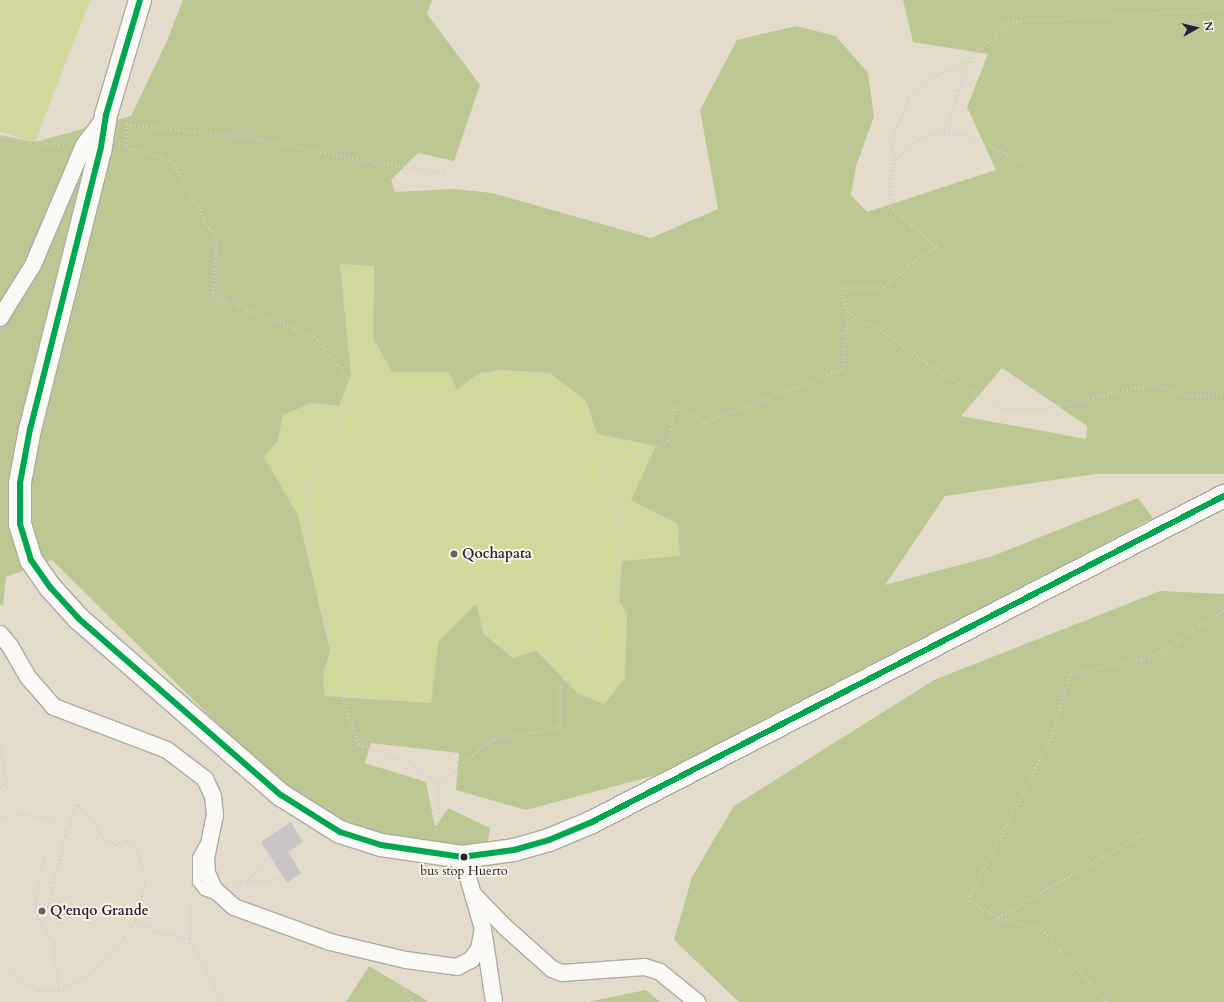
<!DOCTYPE html>
<html>
<head>
<meta charset="utf-8">
<style>
	body { margin:0 }
	#map { position:relative; width:1224px; height:1002px; overflow:hidden; background:#e4dcca; font-family:Cardo,serif }
	div>[style] { position:absolute }
	[style*='--x'] { left:calc(var(--x)*1px); top:calc(var(--y)*1px); width:calc(var(--w)*1px); rotate:calc(var(--a)*1deg) }
	.green>* { inset:0; background:#d2d89c }
	.forest>* { inset:0; background:#bcc794 }
	.building>* { inset:0; background:#cbc4c6 }
	.path>* { height:2.5px; margin-top:-1.25px; transform-origin:0; background:repeating-linear-gradient(90deg,#d1cfcc 0 1px,transparent 0 4px) }
	.roads { filter:drop-shadow(1px 0 #afaaa2) drop-shadow(-1px 0 #afaaa2) drop-shadow(0 1px #afaaa2) drop-shadow(0 -1px #afaaa2) }
	.service>* { height:8px; margin:-4px; padding:0 4px; transform-origin:4px; border-radius:4px; background:#fbfaf7 }
	.minor>* { height:16px; margin:-8px; padding:0 8px; transform-origin:8px; border-radius:8px; background:#fbfaf7 }
	.trunk>* { height:22px; margin:-11px; padding:0 11px; transform-origin:11px; border-radius:11px; background:#fbfaf7 }
	.bus-1>* { height:6px; margin:-3px; padding:0 3px; transform-origin:3px; border-radius:3px; background:#00a651 }
	.dots>* { width:11px; height:11px; translate:-50% -50%; box-sizing:border-box; border:2px solid #fcf5e5; border-radius:50% }
	span { translate:-50% -50%; white-space:nowrap; text-align:center; line-height:1.15; -webkit-text-stroke:4px #fcf5e5; paint-order:stroke }
	.bus-label { font-size:13px; color:#22223b }
	.poi-label { font-size:14px; color:#22223b; font-weight:700 }
	.left { translate:0 -50%; text-align:left }
	.north { position:absolute; left:1176px; top:8px; width:40px; height:40px; -webkit-text-stroke:3px #fcf5e5; paint-order:stroke; rotate:82deg; font-size:11px; font-weight:700; line-height:16px; text-align:center; color:#22223b }
	.north::after { content:''; display:block; margin:auto; width:14px; height:18px; background:#22223b; clip-path:polygon(50% 0,100% 100%,50% 72%,0 100%) }
</style>
</head>
<body>
<div id="map">
	<div class="green">
		<i style="clip-path:polygon(0 0,90px 0,35px 142px,0 132px)"></i>
		<i style="clip-path:polygon(340px 264px,374px 265px,373px 338px,392px 372px,450px 372px,457px 390px,478px 374px,501px 370px,550px 373px,586px 401px,597px 434px,656px 446px,679px 524px,680px 556px,619px 601px,627px 614px,625px 678px,604px 704px,577px 693px,536px 650px,513px 658px,484px 634px,476px 605px,438px 642px,431px 703px,325px 696px,323px 676px,330px 649px,298px 515px,264px 457px,278px 440px,283px 415px,312px 403px,351px 375px)"></i>
	</div>
	<div class="forest">
		<i style="clip-path:polygon(evenodd,183px 0,432px 0,427px 14px,480px 85px,454px 161px,418px 153px,391px 180px,395px 192px,454px 189px,492px 193px,651px 238px,718px 209px,700px 110px,737px 40px,796px 26px,836px 36px,868px 73px,874px 117px,856px 166px,851px 195px,867px 212px,996px 170px,967px 107px,988px 54px,913px 42px,903px 0,1224px 0,1224px 474px,1095px 474px,945px 496px,885px 585px,993px 556px,1138px 498px,1153px 518px,675px 770px,526px 810px,456px 790px,459px 753px,371px 743px,365px 763px,426px 782px,435px 827px,448px 808px,490px 828px,487px 847px,409px 845px,322px 813px,244px 750px,52px 560px,6px 577px,3px 605px,0 605px,0 135px,35px 142px,131px 116px,167px 41px,183px 0,340px 264px,374px 266px,373px 338px,392px 372px,449px 372px,457px 390px,478px 374px,501px 370px,550px 373px,586px 401px,597px 434px,656px 446px,631px 500px,678px 524px,680px 556px,622px 561px,619px 601px,627px 614px,625px 678px,604px 704px,577px 693px,536px 650px,513px 658px,484px 634px,476px 604px,438px 642px,431px 703px,325px 696px,323px 676px,330px 650px,298px 515px,264px 457px,278px 440px,283px 415px,312px 403px,339px 406px,351px 375px,340px 264px,183px 0,1002px 368px,1087px 426px,1086px 439px,961px 416px,1002px 368px)"></i>
		<i style="clip-path:polygon(1160px 591px,1224px 594px,1224px 1002px,739px 1002px,674px 940px,692px 877px,734px 806px,934px 680px)"></i>
		<i style="clip-path:polygon(369px 966px,426px 1000px,427px 1002px,346px 1002px)"></i>
		<i style="clip-path:polygon(646px 990px,660px 1002px,587px 1002px)"></i>
	</div>
	<div class="building">
		<i style="clip-path:polygon(291px 822px,303px 842px,288px 852px,301px 873px,287px 883px,261px 842px)"></i>
	</div>
	<div class="path">
		<i style="--x:997;--y:22;--w:227;--a:-3.3"></i>
		<i style="--x:127;--y:124;--w:23;--a:92"></i>
		<i style="--x:126;--y:147;--w:48;--a:16.9"></i>
		<i style="--x:172;--y:161;--w:91;--a:60.3"></i>
		<i style="--x:217;--y:240;--w:56;--a:94.1"></i>
		<i style="--x:213;--y:296;--w:110;--a:21.4"></i>
		<i style="--x:315;--y:336;--w:61;--a:51.6"></i>
		<i style="--x:353;--y:384;--w:29;--a:112"></i>
		<i style="--x:127;--y:124;--w:128;--a:6.3"></i>
		<i style="--x:254;--y:138;--w:92;--a:11.9"></i>
		<i style="--x:344;--y:157;--w:103;--a:8.9"></i>
		<i style="--x:943;--y:133;--w:83;--a:-69.6"></i>
		<i style="--x:0;--y:136;--w:44;--a:10.5"></i>
		<i style="--x:43;--y:144;--w:24;--a:2"></i>
		<i style="--x:894;--y:161;--w:15;--a:-98"></i>
		<i style="--x:892;--y:146;--w:15;--a:-79"></i>
		<i style="--x:895;--y:131;--w:35;--a:-66"></i>
		<i style="--x:909;--y:99;--w:24;--a:-48"></i>
		<i style="--x:925;--y:81;--w:42;--a:-25.3"></i>
		<i style="--x:963;--y:63;--w:60;--a:-40.9"></i>
		<i style="--x:1008;--y:24;--w:12;--a:-20"></i>
		<i style="--x:1026;--y:163;--w:67;--a:-155.3"></i>
		<i style="--x:965;--y:135;--w:22;--a:-175"></i>
		<i style="--x:943;--y:133;--w:21;--a:169"></i>
		<i style="--x:922;--y:137;--w:34;--a:140"></i>
		<i style="--x:896;--y:159;--w:17;--a:107"></i>
		<i style="--x:891;--y:175;--w:31;--a:92"></i>
		<i style="--x:890;--y:206;--w:62;--a:41.1"></i>
		<i style="--x:937;--y:247;--w:30;--a:147"></i>
		<i style="--x:912;--y:263;--w:38;--a:138"></i>
		<i style="--x:884;--y:288;--w:44;--a:180"></i>
		<i style="--x:840;--y:288;--w:26;--a:72"></i>
		<i style="--x:848;--y:313;--w:37;--a:27"></i>
		<i style="--x:881;--y:330;--w:70;--a:35.7"></i>
		<i style="--x:938;--y:371;--w:78;--a:30.2"></i>
		<i style="--x:1005;--y:410;--w:36;--a:-2"></i>
		<i style="--x:1041;--y:409;--w:116;--a:-12.5"></i>
		<i style="--x:1154;--y:384;--w:40;--a:18"></i>
		<i style="--x:1192;--y:396;--w:32;--a:-5"></i>
		<i style="--x:377;--y:476;--w:30;--a:-88"></i>
		<i style="--x:378;--y:446;--w:22;--a:-124"></i>
		<i style="--x:366;--y:428;--w:29;--a:-145"></i>
		<i style="--x:342;--y:411;--w:82;--a:113.7"></i>
		<i style="--x:309;--y:486;--w:42;--a:94.1"></i>
		<i style="--x:306;--y:528;--w:170;--a:77.8"></i>
		<i style="--x:342;--y:694;--w:53;--a:71.2"></i>
		<i style="--x:359;--y:744;--w:53;--a:19.8"></i>
		<i style="--x:409;--y:762;--w:37;--a:36"></i>
		<i style="--x:439;--y:784;--w:33;--a:90"></i>
		<i style="--x:439;--y:817;--w:16;--a:101"></i>
		<i style="--x:0;--y:742;--w:40;--a:80"></i>
		<i style="--x:7;--y:781;--w:11;--a:131"></i>
		<i style="--x:439;--y:784;--w:67;--a:-40.8"></i>
		<i style="--x:490;--y:740;--w:71;--a:-10.5"></i>
		<i style="--x:560;--y:727;--w:40;--a:-90"></i>
		<i style="--x:560;--y:687;--w:102;--a:-58.7"></i>
		<i style="--x:613;--y:600;--w:59;--a:-78.3"></i>
		<i style="--x:625;--y:542;--w:73;--a:-105"></i>
		<i style="--x:606;--y:471;--w:69;--a:-25.8"></i>
		<i style="--x:668;--y:441;--w:36;--a:-79"></i>
		<i style="--x:675;--y:406;--w:33;--a:29"></i>
		<i style="--x:704;--y:422;--w:148;--a:-21"></i>
		<i style="--x:842;--y:369;--w:56;--a:-83.9"></i>
		<i style="--x:0;--y:818;--w:18;--a:-13"></i>
		<i style="--x:18;--y:814;--w:30;--a:6"></i>
		<i style="--x:48;--y:817;--w:8;--a:45"></i>
		<i style="--x:1145;--y:833;--w:170;--a:150"></i>
		<i style="--x:998;--y:918;--w:35;--a:-149"></i>
		<i style="--x:968;--y:900;--w:183;--a:-63"></i>
		<i style="--x:1051;--y:737;--w:66;--a:-73.2"></i>
		<i style="--x:1070;--y:674;--w:88;--a:-12.5"></i>
		<i style="--x:1156;--y:655;--w:82;--a:-33.5"></i>
		<i style="--x:44;--y:857;--w:52;--a:101.1"></i>
		<i style="--x:34;--y:908;--w:42;--a:61.6"></i>
		<i style="--x:54;--y:945;--w:46;--a:83.8"></i>
		<i style="--x:247;--y:882;--w:24;--a:-54"></i>
		<i style="--x:261;--y:863;--w:11;--a:-34"></i>
		<i style="--x:234;--y:886;--w:9;--a:-32"></i>
		<i style="--x:242;--y:881;--w:31;--a:-2"></i>
		<i style="--x:273;--y:880;--w:10;--a:-24"></i>
		<i style="--x:192;--y:898;--w:41;--a:92.8"></i>
		<i style="--x:190;--y:939;--w:71;--a:63.1"></i>
		<i style="--x:998;--y:918;--w:45;--a:14"></i>
		<i style="--x:1042;--y:929;--w:98;--a:47.9"></i>
		<i style="--x:135;--y:920;--w:16;--a:22"></i>
		<i style="--x:150;--y:926;--w:6;--a:59"></i>
		<i style="--x:153;--y:931;--w:38;--a:12"></i>
		<i style="--x:0;--y:965;--w:45;--a:33.3"></i>
		<i style="--x:38;--y:990;--w:21;--a:3"></i>
		<i style="--x:59;--y:991;--w:34;--a:-30"></i>
		<i style="--x:88;--y:974;--w:28;--a:-42"></i>
		<i style="--x:109;--y:955;--w:16;--a:-45"></i>
		<i style="--x:120;--y:944;--w:28;--a:-58"></i>
		<i style="--x:135;--y:920;--w:39;--a:-75"></i>
		<i style="--x:145;--y:882;--w:22;--a:-100"></i>
		<i style="--x:141;--y:860;--w:22;--a:-114"></i>
		<i style="--x:132;--y:840;--w:17;--a:163"></i>
		<i style="--x:116;--y:845;--w:13;--a:-157"></i>
		<i style="--x:104;--y:840;--w:31;--a:-122"></i>
		<i style="--x:88;--y:814;--w:14;--a:-141"></i>
		<i style="--x:77;--y:805;--w:33;--a:111"></i>
		<i style="--x:65;--y:836;--w:72;--a:102.9"></i>
		<i style="--x:49;--y:906;--w:15;--a:172"></i>
		<i style="--x:394;--y:974;--w:34;--a:56"></i>
	</div>
	<div class="roads">
		<div class="service">
			<i style="--x:203;--y:846;--w:13;--a:117"></i>
			<i style="--x:197;--y:858;--w:24;--a:90"></i>
			<i style="--x:197;--y:882;--w:11;--a:52"></i>
			<i style="--x:204;--y:891;--w:14;--a:21"></i>
		</div>
		<div class="minor">
			<i style="--x:0;--y:318;--w:62;--a:-58.1"></i>
			<i style="--x:33;--y:265;--w:130;--a:-67"></i>
			<i style="--x:84;--y:145;--w:34;--a:-53"></i>
			<i style="--x:0;--y:634;--w:16;--a:50"></i>
			<i style="--x:10;--y:646;--w:34;--a:60"></i>
			<i style="--x:27;--y:676;--w:41;--a:48.9"></i>
			<i style="--x:54;--y:707;--w:121;--a:20.8"></i>
			<i style="--x:167;--y:750;--w:48;--a:37.3"></i>
			<i style="--x:205;--y:779;--w:19;--a:65"></i>
			<i style="--x:213;--y:796;--w:19;--a:84"></i>
			<i style="--x:215;--y:815;--w:44;--a:101.8"></i>
			<i style="--x:206;--y:858;--w:15;--a:86"></i>
			<i style="--x:207;--y:873;--w:17;--a:66"></i>
			<i style="--x:214;--y:889;--w:27;--a:42"></i>
			<i style="--x:234;--y:907;--w:102;--a:20"></i>
			<i style="--x:330;--y:942;--w:78;--a:13.3"></i>
			<i style="--x:406;--y:960;--w:51;--a:7.8"></i>
			<i style="--x:457;--y:967;--w:16;--a:-27"></i>
			<i style="--x:471;--y:960;--w:14;--a:-54"></i>
			<i style="--x:479;--y:949;--w:20;--a:-79"></i>
			<i style="--x:462;--y:857;--w:75;--a:73.7"></i>
			<i style="--x:483;--y:929;--w:74;--a:81.4"></i>
			<i style="--x:473;--y:894;--w:46;--a:45.9"></i>
			<i style="--x:505;--y:927;--w:63;--a:41.8"></i>
			<i style="--x:552;--y:969;--w:11;--a:22"></i>
			<i style="--x:562;--y:973;--w:83;--a:-4.1"></i>
			<i style="--x:645;--y:967;--w:16;--a:18"></i>
			<i style="--x:660;--y:972;--w:48;--a:39"></i>
		</div>
		<div class="trunk">
			<i style="--x:140;--y:0;--w:120;--a:106.5"></i>
			<i style="--x:106;--y:115;--w:36;--a:99"></i>
			<i style="--x:100;--y:151;--w:287;--a:104.1"></i>
			<i style="--x:30;--y:429;--w:55;--a:100.5"></i>
			<i style="--x:20;--y:483;--w:41;--a:90"></i>
			<i style="--x:20;--y:524;--w:38;--a:73"></i>
			<i style="--x:31;--y:560;--w:33;--a:55"></i>
			<i style="--x:50;--y:587;--w:43;--a:47.8"></i>
			<i style="--x:79;--y:619;--w:268;--a:41.1"></i>
			<i style="--x:281;--y:795;--w:70;--a:32.1"></i>
			<i style="--x:340;--y:832;--w:43;--a:17.6"></i>
			<i style="--x:381;--y:845;--w:82;--a:8.4"></i>
			<i style="--x:462;--y:857;--w:52;--a:-7.7"></i>
			<i style="--x:514;--y:850;--w:36;--a:-16"></i>
			<i style="--x:549;--y:840;--w:47;--a:-22.7"></i>
			<i style="--x:592;--y:822;--w:711;--a:-27.29"></i>
		</div>
	</div>
	<div class="bus-1">
		<i style="--x:140;--y:0;--w:120;--a:106.5"></i>
		<i style="--x:106;--y:115;--w:36;--a:99"></i>
		<i style="--x:100;--y:151;--w:287;--a:104.1"></i>
		<i style="--x:30;--y:429;--w:55;--a:100.5"></i>
		<i style="--x:20;--y:483;--w:41;--a:90"></i>
		<i style="--x:20;--y:524;--w:38;--a:73"></i>
		<i style="--x:31;--y:560;--w:33;--a:55"></i>
		<i style="--x:50;--y:587;--w:43;--a:47.8"></i>
		<i style="--x:79;--y:619;--w:268;--a:41.1"></i>
		<i style="--x:281;--y:795;--w:70;--a:32.1"></i>
		<i style="--x:340;--y:832;--w:43;--a:17.6"></i>
		<i style="--x:381;--y:845;--w:82;--a:8.4"></i>
		<i style="--x:462;--y:857;--w:52;--a:-7.7"></i>
		<i style="--x:514;--y:850;--w:36;--a:-16"></i>
		<i style="--x:549;--y:840;--w:47;--a:-22.7"></i>
		<i style="--x:592;--y:822;--w:711;--a:-27.29"></i>
	</div>
	<div class="dots">
		<i style="left:454px;top:554px;background:#66636d"></i>
		<i style="left:464px;top:857px;background:#22223b"></i>
		<i style="left:42px;top:911px;background:#66636d"></i>
	</div>
	<div class="bus-label">
		<span style="left:464px;top:871px">bus stop Huerto</span>
	</div>
	<div class="poi-label">
		<span class="left" style="left:462px;top:554px">Qochapata</span>
		<span class="left" style="left:50px;top:911px">Q'enqo Grande</span>
	</div>
	<div class="north">N</div>
</div>
</body>
</html>
